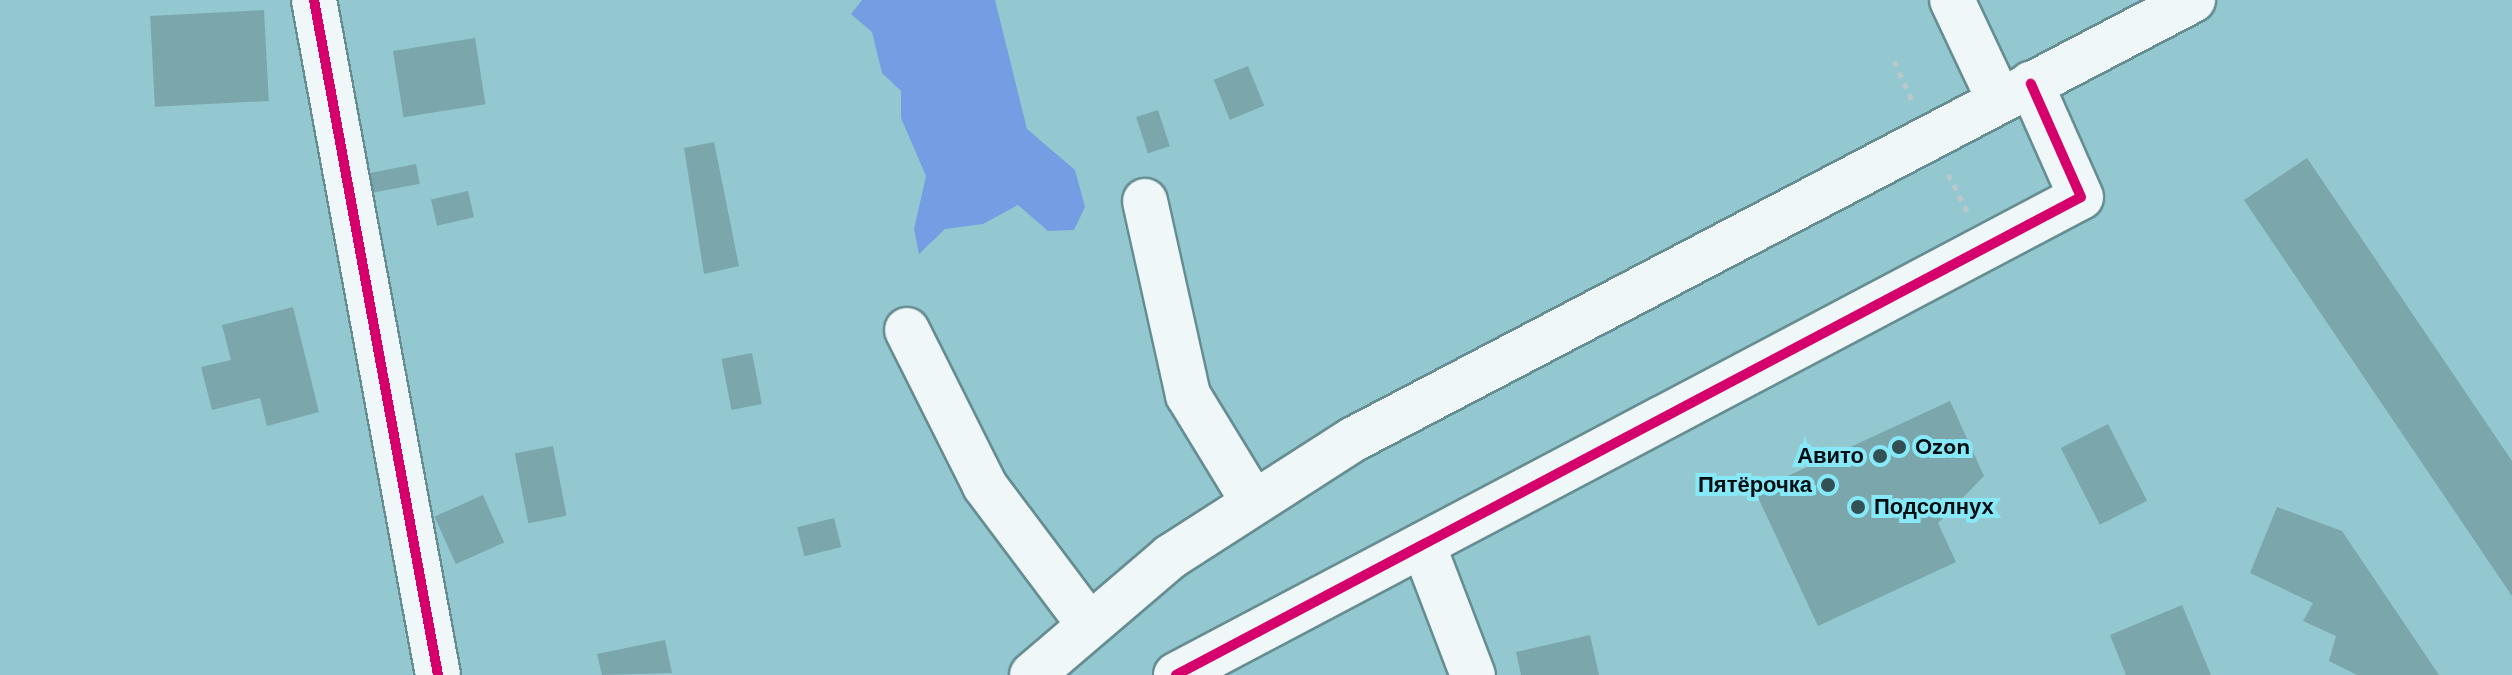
<!DOCTYPE html>
<html>
<head>
<meta charset="utf-8">
<style>
	body { margin:0 }
	#map { position:relative; width:2512px; height:675px; overflow:hidden; background:#93c8d0; font-family:"DM Sans",sans-serif }
	div>[style] { position:absolute }
	[style*='--x'] { left:calc(var(--x)*1px); top:calc(var(--y)*1px); width:calc(var(--w)*1px); rotate:calc(var(--a)*1deg) }
	.water>* { inset:0; background:#759de4 }
	.building>* { inset:0; background:#7ba6ac; transform-origin:0 0 }
	.path>* { height:5px; margin-top:-2.5px; transform-origin:0; background:repeating-linear-gradient(90deg,#b9c9cb 0 6px,transparent 0 12px) }
	.roads { filter:drop-shadow(2px 0 #668d92) drop-shadow(-2px 0 #668d92) drop-shadow(0 2px #668d92) drop-shadow(0 -2px #668d92) }
	.minor>* { height:44px; margin:-22px; padding:0 22px; transform-origin:22px; border-radius:22px; background:#eff7f8 }
	.major>* { height:44px; margin:-22px; padding:0 22px; transform-origin:22px; border-radius:22px; background:#eff7f8 }
	.cycleway>* { height:10px; margin:-5px; padding:0 5px; transform-origin:5px; border-radius:5px; background:#d6006c }
	.dots>* { width:22px; height:22px; translate:-50% -50%; box-sizing:border-box; border:4px solid #87e9f7; border-radius:50% }
	span { translate:-50% -50%; white-space:nowrap; text-align:center; line-height:1.15; -webkit-text-stroke:8px #87e9f7; paint-order:stroke }
	.poi-label { font-size:22px; color:#000f12; font-weight:700 }
	.left { translate:0 -50%; text-align:left }
	.right { translate:-100% -50%; text-align:right }
</style>
</head>
<body>
<div id="map">
	<div class="water">
		<i style="clip-path:polygon(862px 0,995px 0,1027px 129px,1075px 170px,1085px 207px,1074px 230px,1048px 231px,1018px 205px,983px 224px,945px 229px,919px 254px,914px 229px,926px 176px,901px 118px,901px 91px,882px 73px,872px 32px,851px 14px)"></i>
	</div>
	<div class="building">
		<i style="left:264px;top:10px;width:91px;height:114px;rotate:87deg"></i>
		<i style="left:475px;top:38px;width:67px;height:83px;rotate:81deg"></i>
		<i style="left:1248px;top:66px;width:43px;height:37px;rotate:68deg"></i>
		<i style="left:1158px;top:110px;width:38px;height:23px;rotate:72deg"></i>
		<i style="clip-path:polygon(714px 142px,739px 266px,704px 274px,684px 148px)"></i>
		<i style="clip-path:polygon(2307px 158px,2512px 461px,2512px 596px,2244px 200px)"></i>
		<i style="left:416px;top:164px;width:20px;height:51px;rotate:79deg"></i>
		<i style="left:468px;top:191px;width:27px;height:38px;rotate:77deg"></i>
		<i style="clip-path:polygon(293px 307px,319px 412px,267px 426px,260px 398px,212px 410px,201px 367px,231px 360px,222px 325px)"></i>
		<i style="left:752px;top:353px;width:52px;height:31px;rotate:79deg"></i>
		<i style="clip-path:polygon(1950px 401px,1984px 476px,1938px 523px,1956px 562px,1818px 626px,1755px 491px)"></i>
		<i style="left:2108px;top:424px;width:86px;height:53px;rotate:63deg"></i>
		<i style="left:553px;top:446px;width:71px;height:39px;rotate:79deg"></i>
		<i style="left:483px;top:495px;width:52px;height:53px;rotate:66deg"></i>
		<i style="clip-path:polygon(2277px 507px,2342px 531px,2439px 675px,2357px 675px,2329px 661px,2336px 636px,2303px 621px,2313px 603px,2250px 573px)"></i>
		<i style="left:834px;top:518px;width:30px;height:38px;rotate:76deg"></i>
		<i style="clip-path:polygon(2182px 605px,2211px 675px,2126px 675px,2110px 635px)"></i>
		<i style="clip-path:polygon(1590px 635px,1599px 675px,1521px 675px,1516px 652px)"></i>
		<i style="clip-path:polygon(665px 640px,672px 673px,602px 675px,597px 654px)"></i>
	</div>
	<div class="path">
		<i style="--x:1894;--y:61;--w:43;--a:65.2"></i>
		<i style="--x:1948;--y:174;--w:42;--a:62.8"></i>
	</div>
	<div class="roads">
		<div class="minor">
			<i style="--x:314;--y:0;--w:686;--a:79.59"></i>
			<i style="--x:1952;--y:0;--w:110;--a:64.8"></i>
			<i style="--x:1145;--y:201;--w:199;--a:77.5"></i>
			<i style="--x:1188;--y:395;--w:123;--a:58.6"></i>
			<i style="--x:907;--y:330;--w:174;--a:63.4"></i>
			<i style="--x:985;--y:486;--w:171;--a:53.1"></i>
			<i style="--x:1424;--y:547;--w:137;--a:69.1"></i>
			<i style="--x:1176;--y:675;--w:1023;--a:-27.84"></i>
			<i style="--x:2081;--y:197;--w:124;--a:-113.9"></i>
		</div>
		<div class="major">
			<i style="--x:1032;--y:675;--w:182;--a:-40.5"></i>
			<i style="--x:1170;--y:557;--w:219;--a:-32.7"></i>
			<i style="--x:1354;--y:439;--w:947;--a:-27.62"></i>
		</div>
	</div>
	<div class="cycleway">
		<i style="--x:314;--y:0;--w:686;--a:79.59"></i>
		<i style="--x:1176;--y:675;--w:1023;--a:-27.84"></i>
		<i style="--x:2081;--y:197;--w:124;--a:-113.9"></i>
	</div>
	<div class="dots">
		<i style="left:1899px;top:447px;background:#335054"></i>
		<i style="left:1880px;top:456px;background:#335054"></i>
		<i style="left:1828px;top:485px;background:#335054"></i>
		<i style="left:1858px;top:507px;background:#335054"></i>
	</div>
	<div class="poi-label">
		<span class="left" style="left:1915px;top:447px">Ozon</span>
		<span class="right" style="left:1864px;top:456px">Авито</span>
		<span class="right" style="left:1812px;top:485px">Пятёрочка</span>
		<span class="left" style="left:1874px;top:507px">Подсолнух</span>
	</div>
</div>
</body>
</html>
